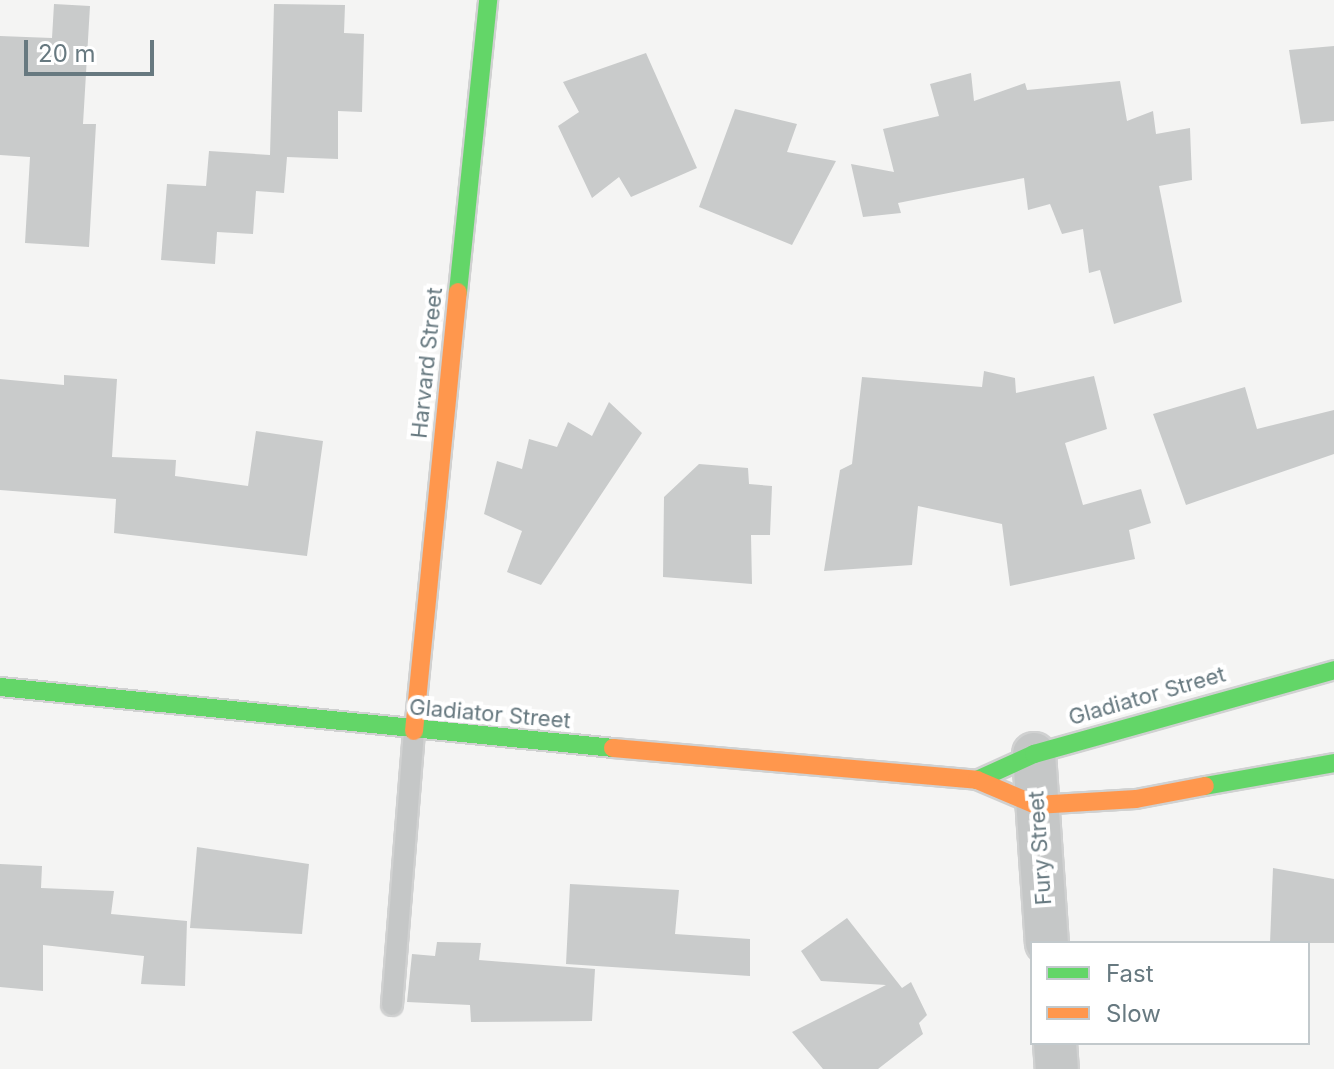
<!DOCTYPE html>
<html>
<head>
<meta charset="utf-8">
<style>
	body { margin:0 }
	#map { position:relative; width:1334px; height:1069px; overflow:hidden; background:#f4f4f3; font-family:Inter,sans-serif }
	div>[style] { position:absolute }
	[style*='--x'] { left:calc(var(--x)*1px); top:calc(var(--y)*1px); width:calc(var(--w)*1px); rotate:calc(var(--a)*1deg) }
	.building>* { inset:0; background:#c9cbcb }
	.roads { filter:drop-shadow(2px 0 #d0d1d1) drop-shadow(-2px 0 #d0d1d1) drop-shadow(0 2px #d0d1d1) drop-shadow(0 -2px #d0d1d1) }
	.lane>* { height:20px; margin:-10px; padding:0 10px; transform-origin:10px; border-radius:10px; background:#c5c7c7 }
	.street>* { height:42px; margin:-21px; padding:0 21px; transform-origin:21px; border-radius:21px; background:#c5c7c7 }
	.fast>* { height:18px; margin:-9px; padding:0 9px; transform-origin:9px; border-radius:9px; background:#63d668 }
	.slow>* { height:18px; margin:-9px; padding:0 9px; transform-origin:9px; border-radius:9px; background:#ff974d }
	span { translate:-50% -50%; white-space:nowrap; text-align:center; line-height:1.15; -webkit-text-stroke:8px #fff; paint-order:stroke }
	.street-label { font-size:22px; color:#677980 }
	.legend { position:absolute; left:1030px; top:941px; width:280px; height:104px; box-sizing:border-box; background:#fff; border:2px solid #c2c9cc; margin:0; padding:10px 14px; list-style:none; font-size:24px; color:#677980 }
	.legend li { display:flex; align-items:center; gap:16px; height:40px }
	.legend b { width:40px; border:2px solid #c2c9cc }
	.scale { position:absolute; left:24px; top:40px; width:130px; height:36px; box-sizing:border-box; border:4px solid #677980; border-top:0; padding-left:10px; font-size:24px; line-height:28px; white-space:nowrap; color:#677980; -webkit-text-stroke:6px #fff; paint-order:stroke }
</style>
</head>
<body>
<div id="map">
	<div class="building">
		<i style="clip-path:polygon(54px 4px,90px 6px,83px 124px,96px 124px,89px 247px,25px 243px,30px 157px,0 155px,0 36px,52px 38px)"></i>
		<i style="clip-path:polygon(274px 4px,345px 5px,344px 33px,364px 34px,362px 112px,338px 111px,338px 159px,287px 157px,284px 193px,256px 191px,253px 234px,217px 232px,215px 264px,161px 260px,167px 184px,206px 186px,209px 151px,270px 155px)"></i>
		<i style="clip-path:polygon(1334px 46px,1334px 121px,1301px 124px,1289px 50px)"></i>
		<i style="clip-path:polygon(646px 53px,697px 168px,631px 197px,619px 177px,592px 198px,558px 126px,579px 112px,563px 82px)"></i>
		<i style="clip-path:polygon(971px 73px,974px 101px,1025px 83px,1027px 90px,1120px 81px,1127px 121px,1153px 111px,1156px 134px,1190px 128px,1192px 180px,1159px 186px,1182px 302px,1114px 324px,1100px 270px,1089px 273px,1083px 229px,1062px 234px,1050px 204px,1028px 210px,1024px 178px,898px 203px,901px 213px,863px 217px,851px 164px,894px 172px,883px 129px,939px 116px,930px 84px)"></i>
		<i style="clip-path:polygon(735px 109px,797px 124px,787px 152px,836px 161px,792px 245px,699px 207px)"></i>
		<i style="clip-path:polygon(984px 371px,1015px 378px,1016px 393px,1094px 376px,1107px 429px,1065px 443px,1083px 505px,1141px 489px,1151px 523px,1129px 530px,1135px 559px,1010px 586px,1002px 524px,918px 506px,912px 565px,824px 571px,840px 470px,852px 464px,862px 377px,982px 387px)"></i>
		<i style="clip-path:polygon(64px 375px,117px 379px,112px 457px,176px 460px,175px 476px,248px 486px,256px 431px,323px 441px,307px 556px,114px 533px,116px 499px,0 490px,0 379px,64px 385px)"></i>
		<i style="clip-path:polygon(1245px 387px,1257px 429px,1334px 410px,1334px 454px,1186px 505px,1153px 414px)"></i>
		<i style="clip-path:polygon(609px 402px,642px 433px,541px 585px,507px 572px,522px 531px,484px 514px,497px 461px,522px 469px,529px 439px,557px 447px,568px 422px,592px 436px)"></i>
		<i style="clip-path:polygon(699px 464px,748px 468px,749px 484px,772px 486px,770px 535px,751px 535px,752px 584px,663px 577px,664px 497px)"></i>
		<i style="clip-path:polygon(197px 847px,309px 864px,302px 934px,190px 928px)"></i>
		<i style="clip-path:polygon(0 864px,42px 866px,41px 888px,114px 891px,111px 914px,187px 921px,185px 986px,141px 984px,144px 956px,43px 945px,43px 991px,0 987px)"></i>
		<i style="clip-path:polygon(1273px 868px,1334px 879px,1334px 943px,1270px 943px)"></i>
		<i style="clip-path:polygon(570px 884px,679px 890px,675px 934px,750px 939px,750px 976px,566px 964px)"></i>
		<i style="clip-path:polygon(847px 918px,902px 988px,911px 982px,927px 1015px,919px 1023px,923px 1034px,878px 1069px,823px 1069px,792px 1032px,886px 985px,821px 981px,801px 951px)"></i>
		<i style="clip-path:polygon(437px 942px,481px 943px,479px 960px,595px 969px,592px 1021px,471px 1022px,470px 1005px,407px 1002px,412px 954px,435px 956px)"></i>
	</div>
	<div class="roads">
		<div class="lane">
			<i style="--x:392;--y:1005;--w:275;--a:-85.4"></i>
		</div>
		<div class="street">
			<i style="--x:1034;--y:754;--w:189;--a:86.1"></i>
			<i style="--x:1055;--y:1043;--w:26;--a:86"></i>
		</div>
		<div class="fast">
			<i style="--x:458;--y:292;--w:294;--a:-84.1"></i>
			<i style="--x:0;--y:687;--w:616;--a:5.68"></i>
			<i style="--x:977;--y:780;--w:63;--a:-24.5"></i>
			<i style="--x:1034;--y:754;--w:312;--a:-15.6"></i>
			<i style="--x:1205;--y:786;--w:131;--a:-10.1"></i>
		</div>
		<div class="slow">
			<i style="--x:414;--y:731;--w:441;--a:-84.3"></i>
			<i style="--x:613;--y:748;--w:365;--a:5"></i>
			<i style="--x:977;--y:780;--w:64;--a:23"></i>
			<i style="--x:1036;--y:805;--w:100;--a:-3.4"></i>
			<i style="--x:1136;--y:799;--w:70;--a:-10.7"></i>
		</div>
	</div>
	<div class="street-label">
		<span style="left:427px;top:363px;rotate:-84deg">Harvard Street</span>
		<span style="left:1147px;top:696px;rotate:-16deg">Gladiator Street</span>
		<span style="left:490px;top:714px;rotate:5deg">Gladiator Street</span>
		<span style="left:1040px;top:848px;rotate:-94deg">Fury Street</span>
	</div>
	<ul class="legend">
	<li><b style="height:10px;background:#63d668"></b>Fast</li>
	<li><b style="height:10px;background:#ff974d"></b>Slow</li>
	</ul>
	<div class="scale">20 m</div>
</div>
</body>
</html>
